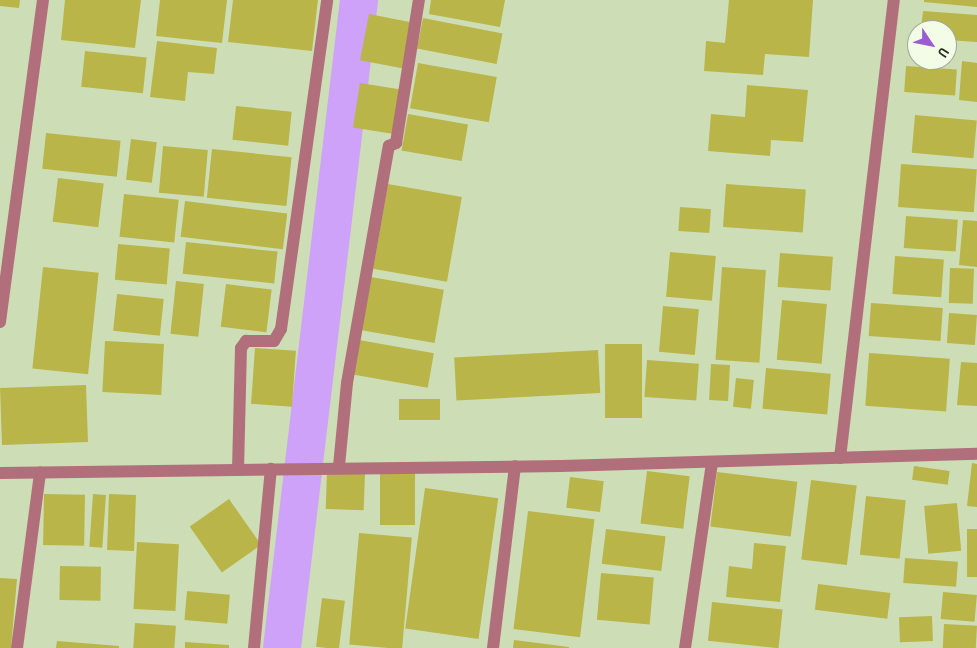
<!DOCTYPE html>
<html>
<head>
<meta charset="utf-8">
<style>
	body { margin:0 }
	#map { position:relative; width:977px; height:648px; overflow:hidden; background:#cddeb6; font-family:"Archivo Narrow",sans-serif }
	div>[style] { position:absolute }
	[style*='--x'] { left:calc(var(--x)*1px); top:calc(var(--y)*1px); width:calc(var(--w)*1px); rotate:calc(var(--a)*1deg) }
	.canal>* { height:38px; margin:-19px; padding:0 19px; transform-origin:19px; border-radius:19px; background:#cea2f9 }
	.building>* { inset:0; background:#b9b548; transform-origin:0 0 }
	.minor>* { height:12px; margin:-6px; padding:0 6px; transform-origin:6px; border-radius:6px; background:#b16f7c }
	span { translate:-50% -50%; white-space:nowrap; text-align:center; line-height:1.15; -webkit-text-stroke:5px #f3fce7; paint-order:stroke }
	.north { position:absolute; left:907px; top:20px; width:50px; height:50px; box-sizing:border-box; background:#f3fce7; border:1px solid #a1a996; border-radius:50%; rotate:124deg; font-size:14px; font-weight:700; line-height:20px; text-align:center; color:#252c1d }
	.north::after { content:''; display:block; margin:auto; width:18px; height:22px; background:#9b5bd1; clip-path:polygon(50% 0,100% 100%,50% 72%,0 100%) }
</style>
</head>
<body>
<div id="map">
	<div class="canal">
		<i style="--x:282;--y:648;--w:653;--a:-83.22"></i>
	</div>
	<div class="building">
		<i style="clip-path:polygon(0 0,20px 0,19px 8px,0 6px)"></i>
		<i style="clip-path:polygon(65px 0,141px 0,135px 48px,61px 40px)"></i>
		<i style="clip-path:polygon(160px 0,227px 0,222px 43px,156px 36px)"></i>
		<i style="clip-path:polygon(233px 0,318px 0,312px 51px,228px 42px)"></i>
		<i style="clip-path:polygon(431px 0,505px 0,500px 27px,429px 14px)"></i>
		<i style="clip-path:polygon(729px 0,813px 0,809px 57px,765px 54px,763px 75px,704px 71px,706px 41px,725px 43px)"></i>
		<i style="clip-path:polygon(924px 0,977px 0,977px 7px,924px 2px)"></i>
		<i style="clip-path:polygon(923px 11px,977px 15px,977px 42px,947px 40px,947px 30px,921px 30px)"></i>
		<i style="left:369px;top:14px;width:44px;height:47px;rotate:11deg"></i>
		<i style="left:423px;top:18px;width:81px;height:31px;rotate:11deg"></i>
		<i style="clip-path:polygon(157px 41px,217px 48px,214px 74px,188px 72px,185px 101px,150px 97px)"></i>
		<i style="left:85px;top:51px;width:62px;height:36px;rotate:6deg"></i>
		<i style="clip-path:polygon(962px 61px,977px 63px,977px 102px,959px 100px)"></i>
		<i style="left:418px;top:63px;width:80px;height:46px;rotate:10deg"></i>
		<i style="left:906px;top:66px;width:51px;height:26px;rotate:4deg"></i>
		<i style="left:360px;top:83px;width:43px;height:45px;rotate:9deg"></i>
		<i style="clip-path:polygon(747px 85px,808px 90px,803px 142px,771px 140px,770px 156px,708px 151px,711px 114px,745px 117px)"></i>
		<i style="left:236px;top:106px;width:56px;height:34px;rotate:6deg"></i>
		<i style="left:408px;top:114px;width:61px;height:37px;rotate:10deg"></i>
		<i style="left:915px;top:115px;width:62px;height:38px;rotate:5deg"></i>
		<i style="left:46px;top:133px;width:75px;height:36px;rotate:6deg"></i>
		<i style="left:131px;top:139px;width:26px;height:41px;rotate:7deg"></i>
		<i style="left:163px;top:146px;width:45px;height:47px;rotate:5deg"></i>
		<i style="left:212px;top:149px;width:80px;height:49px;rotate:6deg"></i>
		<i style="left:901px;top:164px;width:76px;height:43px;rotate:4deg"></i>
		<i style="left:58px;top:178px;width:46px;height:44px;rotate:7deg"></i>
		<i style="left:388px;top:184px;width:75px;height:86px;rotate:10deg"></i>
		<i style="left:726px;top:184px;width:80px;height:43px;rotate:4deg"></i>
		<i style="left:124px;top:194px;width:55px;height:43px;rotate:6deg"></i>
		<i style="left:185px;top:201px;width:103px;height:36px;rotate:7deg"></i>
		<i style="left:680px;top:207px;width:31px;height:24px;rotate:4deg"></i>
		<i style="left:906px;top:216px;width:52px;height:32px;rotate:4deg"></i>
		<i style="clip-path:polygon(963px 220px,977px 221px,977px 267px,959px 265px)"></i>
		<i style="left:186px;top:242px;width:92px;height:32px;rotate:6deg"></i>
		<i style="left:118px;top:244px;width:52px;height:36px;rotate:5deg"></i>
		<i style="left:670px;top:252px;width:46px;height:45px;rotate:5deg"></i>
		<i style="left:780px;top:253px;width:53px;height:34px;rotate:4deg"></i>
		<i style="left:895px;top:256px;width:49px;height:38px;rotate:4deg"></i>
		<i style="left:43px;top:267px;width:56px;height:102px;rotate:6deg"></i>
		<i style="left:722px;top:267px;width:44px;height:93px;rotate:4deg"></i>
		<i style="left:950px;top:268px;width:24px;height:35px;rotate:2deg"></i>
		<i style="left:371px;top:277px;width:74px;height:54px;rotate:10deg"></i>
		<i style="left:176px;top:281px;width:28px;height:53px;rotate:6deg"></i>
		<i style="left:226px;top:284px;width:46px;height:43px;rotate:7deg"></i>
		<i style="left:117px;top:294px;width:47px;height:37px;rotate:6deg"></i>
		<i style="left:782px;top:300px;width:45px;height:60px;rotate:5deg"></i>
		<i style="left:871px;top:303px;width:72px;height:33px;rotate:4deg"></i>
		<i style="left:663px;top:306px;width:36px;height:46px;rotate:5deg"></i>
		<i style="left:949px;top:313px;width:28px;height:30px;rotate:4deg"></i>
		<i style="left:359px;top:340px;width:76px;height:35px;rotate:10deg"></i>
		<i style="left:105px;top:341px;width:59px;height:51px;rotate:3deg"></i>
		<i style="left:605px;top:344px;width:37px;height:74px"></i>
		<i style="left:255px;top:348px;width:41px;height:56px;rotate:4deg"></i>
		<i style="left:598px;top:350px;width:43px;height:144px;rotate:87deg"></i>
		<i style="left:869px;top:353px;width:81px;height:53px;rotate:4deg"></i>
		<i style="left:647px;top:360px;width:52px;height:37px;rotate:4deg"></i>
		<i style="clip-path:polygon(961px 362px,977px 363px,977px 406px,957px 405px)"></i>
		<i style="left:711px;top:364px;width:19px;height:36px;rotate:3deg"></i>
		<i style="left:766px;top:368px;width:65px;height:41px;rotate:5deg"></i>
		<i style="left:736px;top:378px;width:18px;height:29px;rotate:6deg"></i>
		<i style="left:86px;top:385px;width:57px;height:86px;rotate:88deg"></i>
		<i style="left:440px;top:399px;width:21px;height:41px;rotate:90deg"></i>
		<i style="clip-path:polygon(972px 463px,977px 464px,977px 507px,967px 506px)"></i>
		<i style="left:914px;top:466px;width:36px;height:14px;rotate:8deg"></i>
		<i style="left:647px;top:471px;width:43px;height:53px;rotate:7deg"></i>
		<i style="left:327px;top:472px;width:38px;height:37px;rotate:2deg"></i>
		<i style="left:380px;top:472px;width:35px;height:53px"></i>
		<i style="left:717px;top:472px;width:81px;height:55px;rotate:7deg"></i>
		<i style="left:570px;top:477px;width:34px;height:31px;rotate:7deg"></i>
		<i style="left:811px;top:480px;width:46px;height:80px;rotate:7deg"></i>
		<i style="left:425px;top:488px;width:74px;height:142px;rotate:8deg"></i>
		<i style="left:44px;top:494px;width:41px;height:51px;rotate:1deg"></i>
		<i style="left:93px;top:494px;width:13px;height:53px;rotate:4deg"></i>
		<i style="left:109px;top:494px;width:27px;height:56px;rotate:2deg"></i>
		<i style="left:866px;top:496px;width:40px;height:59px;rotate:6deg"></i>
		<i style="left:229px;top:499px;width:56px;height:48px;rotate:55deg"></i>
		<i style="left:957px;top:503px;width:48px;height:33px;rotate:85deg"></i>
		<i style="left:528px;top:511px;width:67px;height:119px;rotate:7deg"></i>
		<i style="left:606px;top:529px;width:60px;height:35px;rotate:7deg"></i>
		<i style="left:967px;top:529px;width:10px;height:48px"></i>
		<i style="left:359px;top:533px;width:53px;height:112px;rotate:5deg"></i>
		<i style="left:137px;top:542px;width:42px;height:67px;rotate:3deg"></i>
		<i style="clip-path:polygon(754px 543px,786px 546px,780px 602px,726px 597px,729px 566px,752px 569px)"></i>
		<i style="left:905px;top:558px;width:53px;height:25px;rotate:4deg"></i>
		<i style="left:60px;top:566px;width:41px;height:34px;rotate:1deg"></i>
		<i style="left:601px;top:573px;width:53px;height:47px;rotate:5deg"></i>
		<i style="clip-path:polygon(0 578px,17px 579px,11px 648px,0 648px)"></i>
		<i style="left:818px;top:584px;width:73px;height:26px;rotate:7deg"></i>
		<i style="left:187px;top:591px;width:43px;height:29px;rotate:5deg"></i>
		<i style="left:943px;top:592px;width:34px;height:27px;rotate:5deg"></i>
		<i style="left:322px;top:598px;width:23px;height:49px;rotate:7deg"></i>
		<i style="left:712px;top:602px;width:71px;height:39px;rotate:6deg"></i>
		<i style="left:932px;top:616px;width:25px;height:33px;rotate:88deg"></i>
		<i style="left:135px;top:623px;width:41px;height:25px;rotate:4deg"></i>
		<i style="left:944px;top:624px;width:33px;height:24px;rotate:3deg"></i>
		<i style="clip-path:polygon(514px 640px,569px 647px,569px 648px,513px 648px)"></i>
		<i style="clip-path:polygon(57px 641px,119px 646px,119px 648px,56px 648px)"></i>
		<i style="clip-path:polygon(185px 642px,229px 645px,229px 648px,185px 648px)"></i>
	</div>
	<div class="minor">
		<i style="--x:0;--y:322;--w:325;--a:-82.4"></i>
		<i style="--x:840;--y:458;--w:461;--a:-83.3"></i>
		<i style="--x:339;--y:466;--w:83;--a:-84.5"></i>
		<i style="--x:347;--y:383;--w:241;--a:-80"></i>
		<i style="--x:389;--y:146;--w:8;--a:-23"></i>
		<i style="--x:396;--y:143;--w:145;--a:-80.9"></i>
		<i style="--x:238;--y:470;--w:122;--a:-88.6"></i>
		<i style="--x:241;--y:348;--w:9;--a:-54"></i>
		<i style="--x:246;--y:341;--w:28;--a:0"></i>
		<i style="--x:274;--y:341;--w:14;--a:-60"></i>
		<i style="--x:281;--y:329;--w:332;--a:-82"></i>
		<i style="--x:0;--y:473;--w:561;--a:-0.71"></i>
		<i style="--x:561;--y:466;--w:416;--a:-1.7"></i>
		<i style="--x:17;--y:648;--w:177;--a:-82.5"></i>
		<i style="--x:254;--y:648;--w:180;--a:-84.6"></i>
		<i style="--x:493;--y:648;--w:183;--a:-83.1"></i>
		<i style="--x:685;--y:648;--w:188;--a:-81.7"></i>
	</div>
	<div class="north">U</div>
</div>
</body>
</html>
